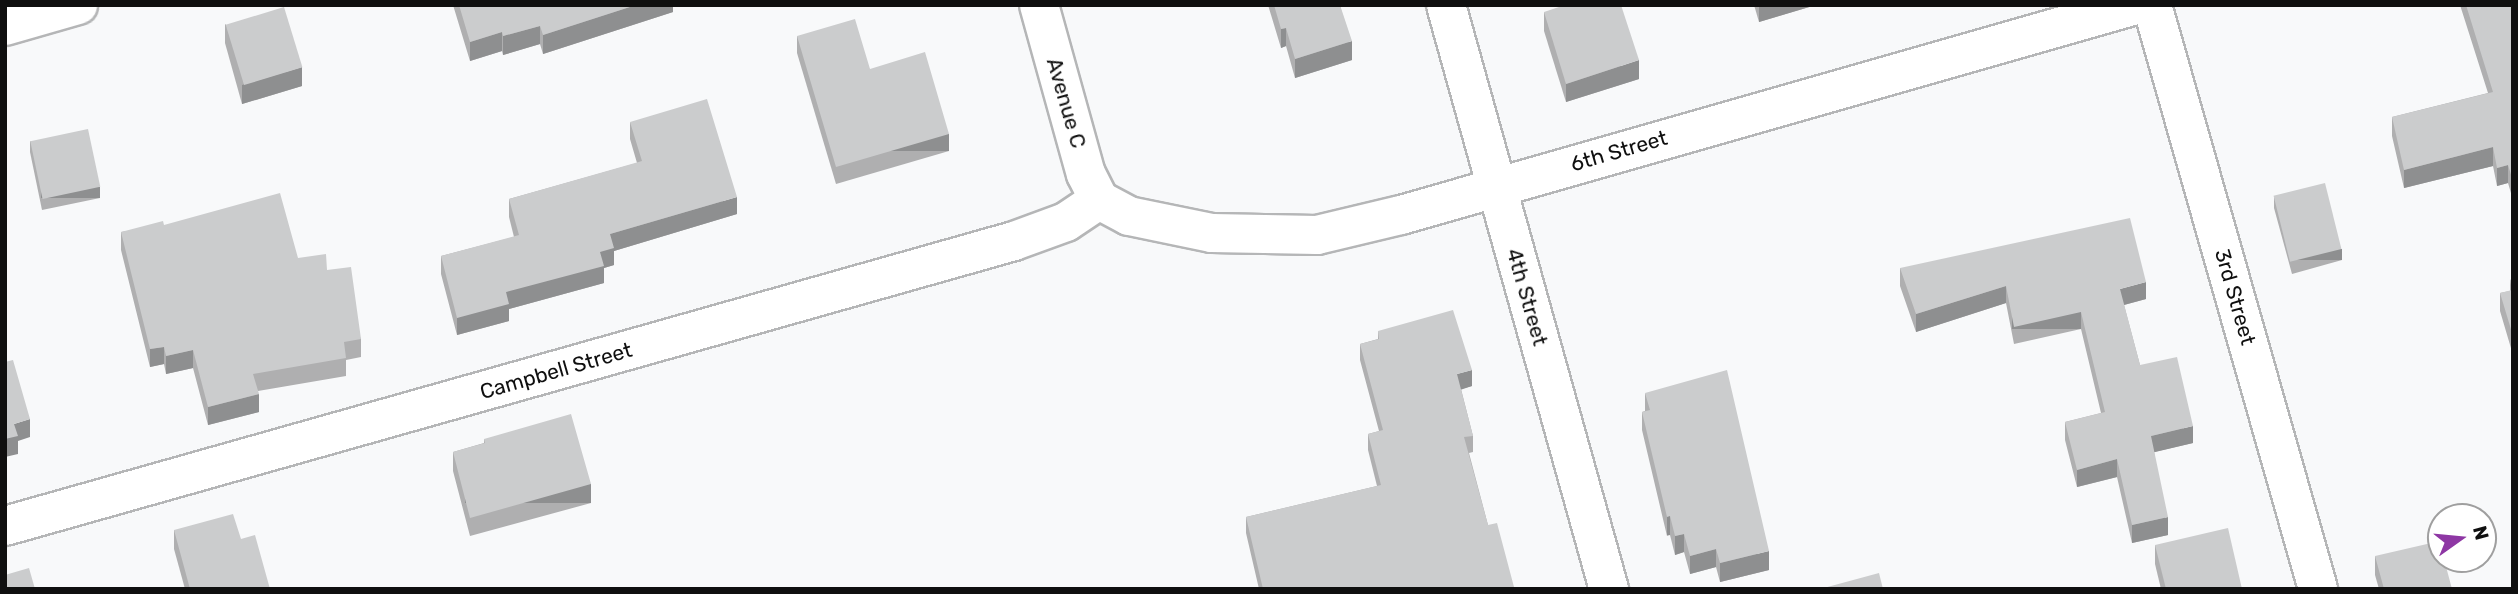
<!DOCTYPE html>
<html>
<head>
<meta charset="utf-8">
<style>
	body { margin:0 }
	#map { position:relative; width:2518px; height:594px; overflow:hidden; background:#f8f9fa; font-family:Rubik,sans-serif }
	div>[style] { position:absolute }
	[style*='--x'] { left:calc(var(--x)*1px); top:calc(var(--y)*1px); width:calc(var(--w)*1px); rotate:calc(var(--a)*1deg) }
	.roads { filter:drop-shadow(2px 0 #b5b6b7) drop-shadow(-2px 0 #b5b6b7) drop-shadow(0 2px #b5b6b7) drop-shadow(0 -2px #b5b6b7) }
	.minor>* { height:38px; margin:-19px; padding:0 19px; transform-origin:19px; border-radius:19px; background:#fff }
	.wall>* { inset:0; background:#afafb0 }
	.shaded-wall>* { inset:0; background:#8e8f90; transform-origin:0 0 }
	.building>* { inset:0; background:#cbcccd; transform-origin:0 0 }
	span { translate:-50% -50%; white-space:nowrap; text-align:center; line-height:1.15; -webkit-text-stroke:5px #fff; paint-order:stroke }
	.street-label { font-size:21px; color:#0f0f0f }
	.frame { position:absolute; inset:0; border:7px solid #0f0f0f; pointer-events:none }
	.north { position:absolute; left:2427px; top:503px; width:70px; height:70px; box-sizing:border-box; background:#fff; border:2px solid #9f9f9f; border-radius:50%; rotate:75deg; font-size:19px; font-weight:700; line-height:28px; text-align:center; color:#0f0f0f }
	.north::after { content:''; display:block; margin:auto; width:24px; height:32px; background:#8e37a4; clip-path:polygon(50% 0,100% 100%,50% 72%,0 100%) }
</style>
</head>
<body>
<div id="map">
	<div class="roads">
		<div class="minor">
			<i style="--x:1039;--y:5;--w:175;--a:74.5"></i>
			<i style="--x:1086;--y:174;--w:29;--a:63"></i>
			<i style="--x:1446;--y:5;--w:606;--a:74.41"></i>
			<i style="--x:2152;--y:5;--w:607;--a:74.13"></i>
			<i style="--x:5;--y:26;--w:76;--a:-16"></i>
			<i style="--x:1099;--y:200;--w:34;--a:28"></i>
			<i style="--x:1129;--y:216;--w:85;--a:11.6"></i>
			<i style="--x:1212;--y:233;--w:105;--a:1.1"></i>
			<i style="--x:1317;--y:235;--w:86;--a:-13.4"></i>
			<i style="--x:1401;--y:215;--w:764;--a:-15.95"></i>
			<i style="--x:5;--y:526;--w:1048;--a:-15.77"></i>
			<i style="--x:1014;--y:241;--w:55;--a:-20.1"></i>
			<i style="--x:1066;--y:222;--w:40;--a:-34"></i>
		</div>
	</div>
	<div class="wall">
		<i style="clip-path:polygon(453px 5px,673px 5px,673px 12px,543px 54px,540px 44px,503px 55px,502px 51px,470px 61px)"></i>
		<i style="clip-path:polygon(1268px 5px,1340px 5px,1352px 60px,1295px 78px,1286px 46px,1281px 48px)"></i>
		<i style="clip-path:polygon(1754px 5px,1816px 5px,1759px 22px)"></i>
		<i style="clip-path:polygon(2460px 5px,2513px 5px,2513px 200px,2508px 183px,2497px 186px,2493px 166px,2404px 188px,2392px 136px,2392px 117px,2488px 93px)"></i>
		<i style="clip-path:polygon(1544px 12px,1639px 79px,1566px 102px,1544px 31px)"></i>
		<i style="clip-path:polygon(225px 24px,302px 86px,242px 104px,225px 43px)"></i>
		<i style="clip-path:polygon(797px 36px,870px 69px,949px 151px,836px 184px,797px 53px)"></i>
		<i style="clip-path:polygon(630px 122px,737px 214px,614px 251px,614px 265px,604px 268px,604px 283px,509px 309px,509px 321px,457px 335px,441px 274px,441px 256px,514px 237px,509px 217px,509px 199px,637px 163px,630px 139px)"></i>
		<i style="clip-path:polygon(30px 141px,100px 198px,42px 210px,30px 152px)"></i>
		<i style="clip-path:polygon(2274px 197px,2342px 260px,2292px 274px,2274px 208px)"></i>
		<i style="clip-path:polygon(164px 225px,298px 258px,327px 270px,361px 339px,361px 357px,346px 360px,346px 376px,258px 391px,259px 412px,208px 425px,193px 368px,166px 374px,164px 364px,150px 367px,121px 250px,121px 232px)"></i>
		<i style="clip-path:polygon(1900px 268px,2146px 299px,2124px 305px,2140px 365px,2193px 443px,2154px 452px,2168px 535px,2132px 543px,2117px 477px,2077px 487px,2065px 440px,2065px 422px,2101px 413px,2081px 329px,2014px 344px,2006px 303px,1916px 332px,1900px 286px)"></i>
		<i style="clip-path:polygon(2513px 279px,2513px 355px,2500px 311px,2500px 293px,2510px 291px,2510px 280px)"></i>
		<i style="clip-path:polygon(1378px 331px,1472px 386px,1461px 389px,1473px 436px,1473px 452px,1469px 453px,1488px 525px,1514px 589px,1259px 589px,1246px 533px,1246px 517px,1377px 486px,1368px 450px,1368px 434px,1379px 431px,1360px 360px,1360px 344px,1378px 339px)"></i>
		<i style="clip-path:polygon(1645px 393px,1769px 570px,1720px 582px,1716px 567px,1690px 574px,1684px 552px,1675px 555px,1670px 535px,1667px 536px,1642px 430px,1642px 412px,1645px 411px)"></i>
		<i style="clip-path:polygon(484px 439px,591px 503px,470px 536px,453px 471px,453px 452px,484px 443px)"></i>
		<i style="clip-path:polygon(174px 530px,241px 539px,270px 589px,185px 589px,174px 549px)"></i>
		<i style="clip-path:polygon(2155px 545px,2242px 589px,2161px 589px,2155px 564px)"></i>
		<i style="clip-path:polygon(2375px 556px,2452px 589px,2379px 589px,2375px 575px)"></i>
	</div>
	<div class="shaded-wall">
		<i style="clip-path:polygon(636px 5px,673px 5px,673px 12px,543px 54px,543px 35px)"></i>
		<i style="clip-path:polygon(1759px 5px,1816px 5px,1759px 22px)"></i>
		<i style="clip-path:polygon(540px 26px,540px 44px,503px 55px,503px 36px)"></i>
		<i style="clip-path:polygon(1286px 28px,1286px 46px,1281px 48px,1281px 29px)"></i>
		<i style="clip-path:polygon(502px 32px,502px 51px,470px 61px,470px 42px)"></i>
		<i style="clip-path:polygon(1352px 41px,1352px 60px,1295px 78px,1295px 59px)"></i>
		<i style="clip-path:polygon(1639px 60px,1639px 79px,1566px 102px,1566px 84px)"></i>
		<i style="clip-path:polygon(302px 67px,302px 86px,242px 104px,242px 85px)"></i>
		<i style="left:949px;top:134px;width:17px;height:118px;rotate:90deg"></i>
		<i style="clip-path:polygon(2493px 147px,2493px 166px,2404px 188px,2404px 170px)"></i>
		<i style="clip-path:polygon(2508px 165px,2508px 183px,2497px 186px,2497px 168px)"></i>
		<i style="left:100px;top:187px;width:11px;height:59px;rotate:90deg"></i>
		<i style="clip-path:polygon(737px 197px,737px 214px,614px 251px,614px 265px,604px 268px,604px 283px,509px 309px,509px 321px,457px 335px,457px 318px,506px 292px,600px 252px,610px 234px)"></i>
		<i style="left:2342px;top:249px;width:11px;height:52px;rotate:90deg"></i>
		<i style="clip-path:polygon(2146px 282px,2146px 299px,2120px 306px,2120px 289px)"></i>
		<i style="clip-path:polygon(2006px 286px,2006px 303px,1916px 332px,1916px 314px)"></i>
		<i style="left:2081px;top:312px;width:17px;height:69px;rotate:90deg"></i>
		<i style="clip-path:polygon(164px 347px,164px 364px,150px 367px,150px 349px)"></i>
		<i style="clip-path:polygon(193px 350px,193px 368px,166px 374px,166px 356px)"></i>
		<i style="clip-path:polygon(1472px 370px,1472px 386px,1457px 391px,1457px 374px)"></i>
		<i style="clip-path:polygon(259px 394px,259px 412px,208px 425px,208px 407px)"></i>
		<i style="clip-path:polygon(30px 419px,30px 437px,18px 441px,18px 454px,5px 457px,5px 439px,14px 424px)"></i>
		<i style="clip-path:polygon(2193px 426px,2193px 443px,2151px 453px,2151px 436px)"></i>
		<i style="clip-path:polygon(2117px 459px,2117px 477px,2077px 487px,2077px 470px)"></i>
		<i style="left:591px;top:484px;width:19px;height:126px;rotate:90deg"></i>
		<i style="left:1670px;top:516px;width:19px;height:3px;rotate:90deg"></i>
		<i style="clip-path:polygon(2168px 517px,2168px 535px,2132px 543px,2132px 525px)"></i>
		<i style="clip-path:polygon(1684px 534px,1684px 552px,1675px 555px,1675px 536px)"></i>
		<i style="clip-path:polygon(1716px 549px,1716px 567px,1690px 574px,1690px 556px)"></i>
		<i style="clip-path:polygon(1769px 551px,1769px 570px,1720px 582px,1720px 563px)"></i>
	</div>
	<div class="building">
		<i style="clip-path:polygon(459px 5px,636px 5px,543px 35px,540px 26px,503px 36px,502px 32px,470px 42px)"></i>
		<i style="clip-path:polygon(1274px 5px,1340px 5px,1352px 41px,1295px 59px,1286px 28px,1281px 29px)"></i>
		<i style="clip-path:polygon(1565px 5px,1621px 5px,1639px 60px,1566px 84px,1544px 12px)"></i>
		<i style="clip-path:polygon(2466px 5px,2513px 5px,2513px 181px,2508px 165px,2497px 168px,2493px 147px,2404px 170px,2392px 117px,2493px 92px)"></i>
		<i style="left:284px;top:7px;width:63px;height:61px;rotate:73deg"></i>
		<i style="clip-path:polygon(855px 19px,870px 69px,925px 52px,949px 134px,836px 167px,797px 36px)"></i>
		<i style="clip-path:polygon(707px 99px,737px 197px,610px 234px,614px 248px,600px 252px,604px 266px,506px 292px,509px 304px,457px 318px,441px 256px,519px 235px,509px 199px,642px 161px,630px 122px)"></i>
		<i style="left:88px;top:129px;width:59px;height:59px;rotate:78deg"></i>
		<i style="left:2325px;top:183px;width:68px;height:53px;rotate:76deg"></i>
		<i style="clip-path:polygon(280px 193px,298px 258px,326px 254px,327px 270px,351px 267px,361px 339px,344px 342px,346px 358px,253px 374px,259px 394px,208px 407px,193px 350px,166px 356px,164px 347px,150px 349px,121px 232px,163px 221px,164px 225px)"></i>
		<i style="clip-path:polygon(2130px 218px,2146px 282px,2120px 289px,2140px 365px,2177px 357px,2193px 426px,2151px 436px,2168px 517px,2132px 525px,2117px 459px,2077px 470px,2065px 422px,2105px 412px,2081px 312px,2014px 327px,2006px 286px,1916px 314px,1900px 268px)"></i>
		<i style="clip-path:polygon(2513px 279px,2513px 336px,2500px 293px,2512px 290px,2510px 280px)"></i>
		<i style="clip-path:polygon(1453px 310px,1472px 370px,1457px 374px,1473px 436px,1464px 437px,1488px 525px,1497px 523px,1514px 587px,1506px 589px,1263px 589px,1246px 517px,1381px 485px,1368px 434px,1383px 430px,1360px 344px,1379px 339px,1378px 331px)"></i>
		<i style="clip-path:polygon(13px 360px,30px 419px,14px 424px,18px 436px,5px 439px,5px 362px)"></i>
		<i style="clip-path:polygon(1727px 370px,1769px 551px,1720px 563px,1716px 549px,1690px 556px,1684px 534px,1675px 536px,1670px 516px,1667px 517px,1642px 412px,1650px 410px,1645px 393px)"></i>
		<i style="clip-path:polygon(571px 414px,591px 484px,470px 518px,453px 452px,485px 443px,484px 439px)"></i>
		<i style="clip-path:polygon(233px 514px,241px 539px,255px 535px,270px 589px,190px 589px,174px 530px)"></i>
		<i style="clip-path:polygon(2228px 528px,2242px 589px,2166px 589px,2155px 545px)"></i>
		<i style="clip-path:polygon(2440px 541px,2441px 559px,2444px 559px,2452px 589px,2384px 589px,2375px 556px)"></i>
		<i style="clip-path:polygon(29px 568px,35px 589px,5px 589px,5px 575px)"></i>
		<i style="clip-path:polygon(1879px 573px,1883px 589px,1820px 589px)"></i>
	</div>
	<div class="street-label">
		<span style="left:1066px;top:103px;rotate:74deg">Avenue C</span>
		<span style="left:1619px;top:151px;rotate:-16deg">6th Street</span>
		<span style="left:1527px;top:297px;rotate:74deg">4th Street</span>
		<span style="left:2235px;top:297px;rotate:74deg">3rd Street</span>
		<span style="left:556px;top:371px;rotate:-16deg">Campbell Street</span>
	</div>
	<div class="frame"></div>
	<div class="north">N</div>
</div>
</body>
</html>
